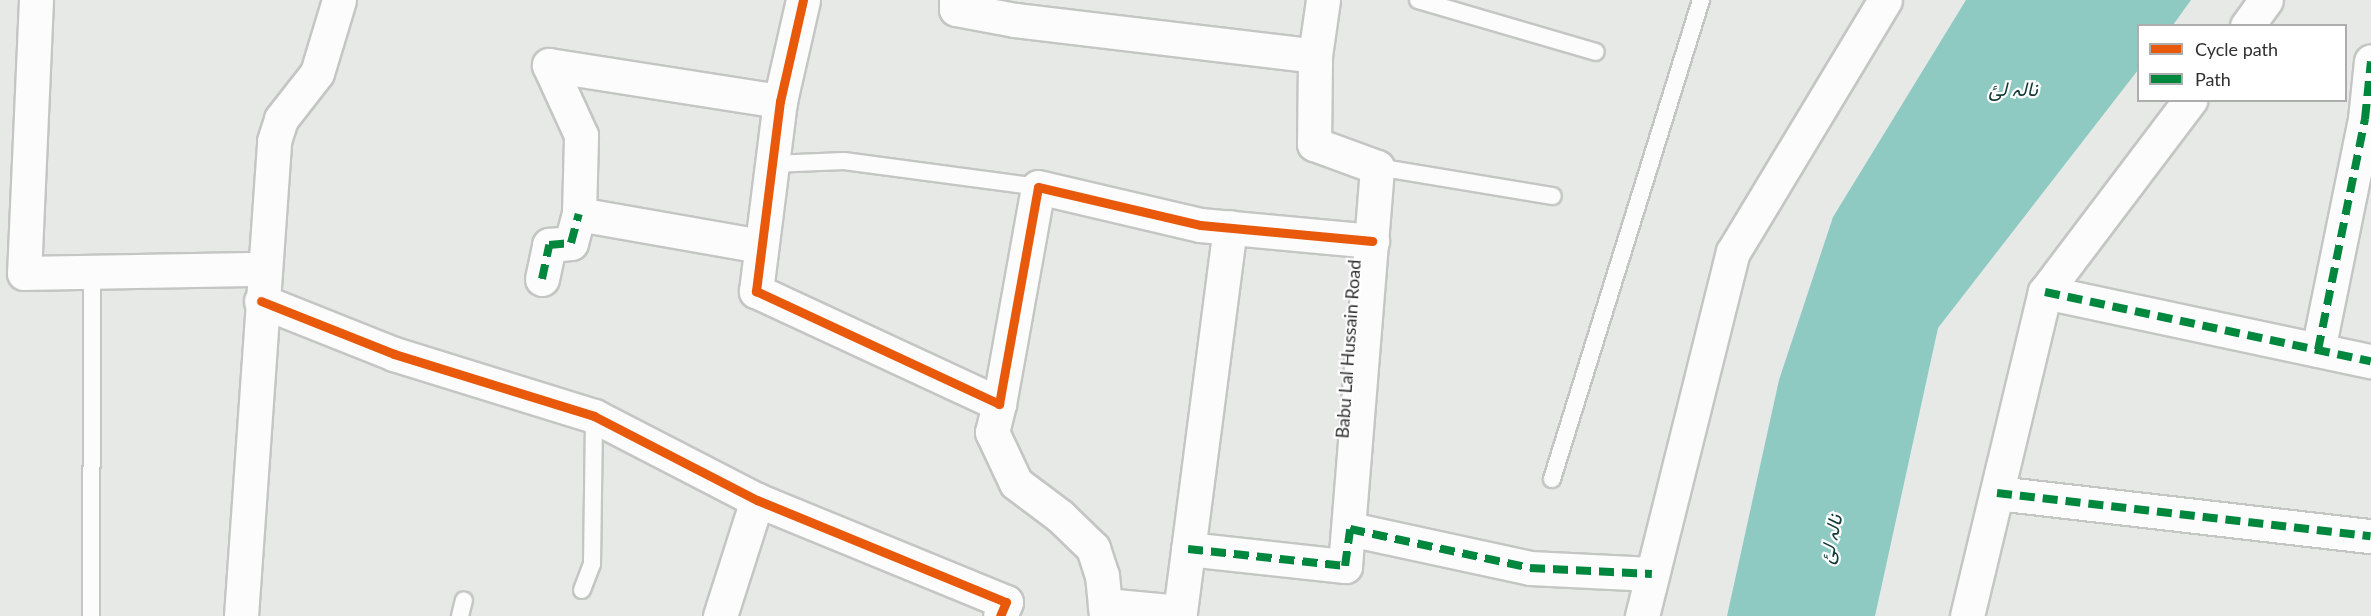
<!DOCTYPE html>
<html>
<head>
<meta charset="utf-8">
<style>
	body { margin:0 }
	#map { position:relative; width:2371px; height:616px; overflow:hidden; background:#e6e9e6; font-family:Lato,Vazirmatn,sans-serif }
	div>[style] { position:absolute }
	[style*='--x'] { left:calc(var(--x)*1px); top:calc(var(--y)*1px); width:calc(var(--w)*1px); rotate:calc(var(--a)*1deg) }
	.water>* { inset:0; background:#8ecac2 }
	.roads { filter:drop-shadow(2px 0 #c4c6c4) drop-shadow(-2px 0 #c4c6c4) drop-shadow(0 2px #c4c6c4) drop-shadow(0 -2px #c4c6c4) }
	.lane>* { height:16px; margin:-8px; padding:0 8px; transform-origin:8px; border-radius:8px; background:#fbfcfb }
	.street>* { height:33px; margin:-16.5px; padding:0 16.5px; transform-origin:16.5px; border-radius:16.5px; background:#fbfcfb }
	.secondary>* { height:33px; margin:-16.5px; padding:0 16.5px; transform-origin:16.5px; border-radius:16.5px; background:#fbfcfb }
	.quiet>* { height:8px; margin-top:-4px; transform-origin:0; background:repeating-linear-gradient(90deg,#00873e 0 15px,transparent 0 23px) }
	.cycleway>* { height:9px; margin:-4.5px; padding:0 4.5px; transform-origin:4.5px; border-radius:4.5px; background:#e8590c }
	span { translate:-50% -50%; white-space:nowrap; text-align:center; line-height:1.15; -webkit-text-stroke:4.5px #fff; paint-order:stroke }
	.street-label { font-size:18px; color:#2f312f }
	.water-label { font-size:20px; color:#103834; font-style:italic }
	.legend { position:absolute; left:2137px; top:24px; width:210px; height:78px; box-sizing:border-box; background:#fff; border:2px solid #acadac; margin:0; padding:8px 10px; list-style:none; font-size:18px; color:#2f312f }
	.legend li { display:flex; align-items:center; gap:12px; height:30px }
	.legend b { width:30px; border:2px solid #acadac }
</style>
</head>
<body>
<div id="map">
	<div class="water">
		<i style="clip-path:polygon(1966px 0,2191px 0,2173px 25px,2138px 26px,2138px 70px,1938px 328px,1875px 616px,1727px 616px,1779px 380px,1833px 217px)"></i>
	</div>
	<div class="roads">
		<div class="lane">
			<i style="--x:1418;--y:0;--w:185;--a:16.3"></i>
			<i style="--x:772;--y:164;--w:72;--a:-2.4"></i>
			<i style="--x:844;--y:161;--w:196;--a:7.6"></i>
			<i style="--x:1377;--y:167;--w:178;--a:9.4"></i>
			<i style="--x:1552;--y:479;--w:502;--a:-72.72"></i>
			<i style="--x:582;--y:590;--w:28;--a:-69"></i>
			<i style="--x:592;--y:564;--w:148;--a:-89.2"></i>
			<i style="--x:91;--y:616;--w:344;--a:-89.8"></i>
			<i style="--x:460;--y:616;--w:16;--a:-76"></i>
		</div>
		<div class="street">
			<i style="--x:36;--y:0;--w:273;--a:92.5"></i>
			<i style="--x:24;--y:273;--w:239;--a:-1"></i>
			<i style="--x:803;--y:0;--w:104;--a:102.8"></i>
			<i style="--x:780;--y:101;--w:192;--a:97.2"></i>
			<i style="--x:756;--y:291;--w:268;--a:24.9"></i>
			<i style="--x:999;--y:404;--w:220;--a:-79.8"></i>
			<i style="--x:1038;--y:187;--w:166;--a:13.2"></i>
			<i style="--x:1200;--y:225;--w:173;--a:5.3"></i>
			<i style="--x:956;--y:0;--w:9;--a:90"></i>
			<i style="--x:956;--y:9;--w:60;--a:10.6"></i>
			<i style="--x:1015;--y:20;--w:302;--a:6.8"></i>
			<i style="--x:2247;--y:26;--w:32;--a:-54"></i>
			<i style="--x:760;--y:246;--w:184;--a:-170"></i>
			<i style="--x:579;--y:214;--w:79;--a:-88.5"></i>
			<i style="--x:581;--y:135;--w:77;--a:-114.6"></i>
			<i style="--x:549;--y:65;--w:234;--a:8.9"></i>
			<i style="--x:542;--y:279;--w:35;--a:-78"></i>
			<i style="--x:549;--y:245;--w:22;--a:-5"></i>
			<i style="--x:571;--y:243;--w:30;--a:-75"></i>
			<i style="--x:2045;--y:292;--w:333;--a:12"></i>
			<i style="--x:261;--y:301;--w:143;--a:21.7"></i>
			<i style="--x:394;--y:354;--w:209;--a:17.2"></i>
			<i style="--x:594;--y:416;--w:183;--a:27.3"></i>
			<i style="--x:757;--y:500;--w:269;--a:22.3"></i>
			<i style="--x:1006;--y:602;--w:15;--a:113"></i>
			<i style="--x:2318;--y:350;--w:236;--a:-78.5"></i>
			<i style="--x:2365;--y:119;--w:58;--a:-84.1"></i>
			<i style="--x:1997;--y:493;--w:376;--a:6.6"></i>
			<i style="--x:1350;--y:529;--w:184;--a:12.2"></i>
			<i style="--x:1530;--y:568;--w:122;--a:2.8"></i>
			<i style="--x:1188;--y:549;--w:158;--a:6.2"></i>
			<i style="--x:1345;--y:566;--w:400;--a:-85.4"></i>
			<i style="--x:1377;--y:167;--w:67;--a:-159.9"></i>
			<i style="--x:1314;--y:144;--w:88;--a:-89.3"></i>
			<i style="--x:1315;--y:56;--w:57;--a:-81.9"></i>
			<i style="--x:1105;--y:605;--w:75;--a:5.3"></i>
			<i style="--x:1180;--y:612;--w:388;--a:-82.6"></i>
			<i style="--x:241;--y:616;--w:476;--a:-86"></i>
			<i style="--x:274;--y:141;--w:23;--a:-72"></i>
			<i style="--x:281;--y:119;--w:58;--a:-52"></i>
			<i style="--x:317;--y:73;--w:76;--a:-73.2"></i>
			<i style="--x:1967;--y:616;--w:333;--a:-76.5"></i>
			<i style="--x:2045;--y:292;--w:241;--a:-52.9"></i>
		</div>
		<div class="secondary">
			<i style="--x:999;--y:404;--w:29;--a:104"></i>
			<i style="--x:992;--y:432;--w:56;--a:64.8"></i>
			<i style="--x:1016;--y:483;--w:55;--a:36.9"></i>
			<i style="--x:1060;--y:516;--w:46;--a:44.1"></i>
			<i style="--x:1093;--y:548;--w:28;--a:72"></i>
			<i style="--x:1102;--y:575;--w:41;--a:84.4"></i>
			<i style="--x:720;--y:616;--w:122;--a:-72.3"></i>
			<i style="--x:1642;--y:616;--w:375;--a:-76"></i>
			<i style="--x:1733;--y:252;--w:294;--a:-58.9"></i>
		</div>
	</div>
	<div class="quiet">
		<i style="--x:542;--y:279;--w:35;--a:-78"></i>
		<i style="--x:549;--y:245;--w:22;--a:-5"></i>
		<i style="--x:571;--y:243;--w:30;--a:-75"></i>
		<i style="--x:2045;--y:292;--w:333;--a:12"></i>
		<i style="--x:2318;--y:350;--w:236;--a:-78.5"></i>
		<i style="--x:2365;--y:119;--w:58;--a:-84.1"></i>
		<i style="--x:1997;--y:493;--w:376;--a:6.6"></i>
		<i style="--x:1188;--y:549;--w:158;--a:6.2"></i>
		<i style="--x:1345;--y:566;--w:37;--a:-82"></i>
		<i style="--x:1350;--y:529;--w:184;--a:12.2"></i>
		<i style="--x:1530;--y:568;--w:122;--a:2.8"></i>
	</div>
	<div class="cycleway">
		<i style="--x:803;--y:0;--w:104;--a:102.8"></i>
		<i style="--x:780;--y:101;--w:192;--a:97.2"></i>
		<i style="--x:756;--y:291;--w:268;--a:24.9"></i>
		<i style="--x:999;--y:404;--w:220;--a:-79.8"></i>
		<i style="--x:1038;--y:187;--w:166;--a:13.2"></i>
		<i style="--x:1200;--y:225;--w:173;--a:5.3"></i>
		<i style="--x:261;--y:301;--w:143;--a:21.7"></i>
		<i style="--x:394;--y:354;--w:209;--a:17.2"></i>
		<i style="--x:594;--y:416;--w:183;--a:27.3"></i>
		<i style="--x:757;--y:500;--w:269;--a:22.3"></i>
		<i style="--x:1006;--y:602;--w:15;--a:113"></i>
	</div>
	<div class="street-label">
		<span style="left:1348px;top:349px;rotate:-86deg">Babu Lal Hussain Road</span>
	</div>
	<div class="water-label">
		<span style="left:2013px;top:88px">نالہ لئ</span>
		<span style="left:1830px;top:539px;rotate:-78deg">نالہ لئ</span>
	</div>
	<ul class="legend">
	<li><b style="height:8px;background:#e8590c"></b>Cycle path</li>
	<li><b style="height:8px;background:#00873e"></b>Path</li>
	</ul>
</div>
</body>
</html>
